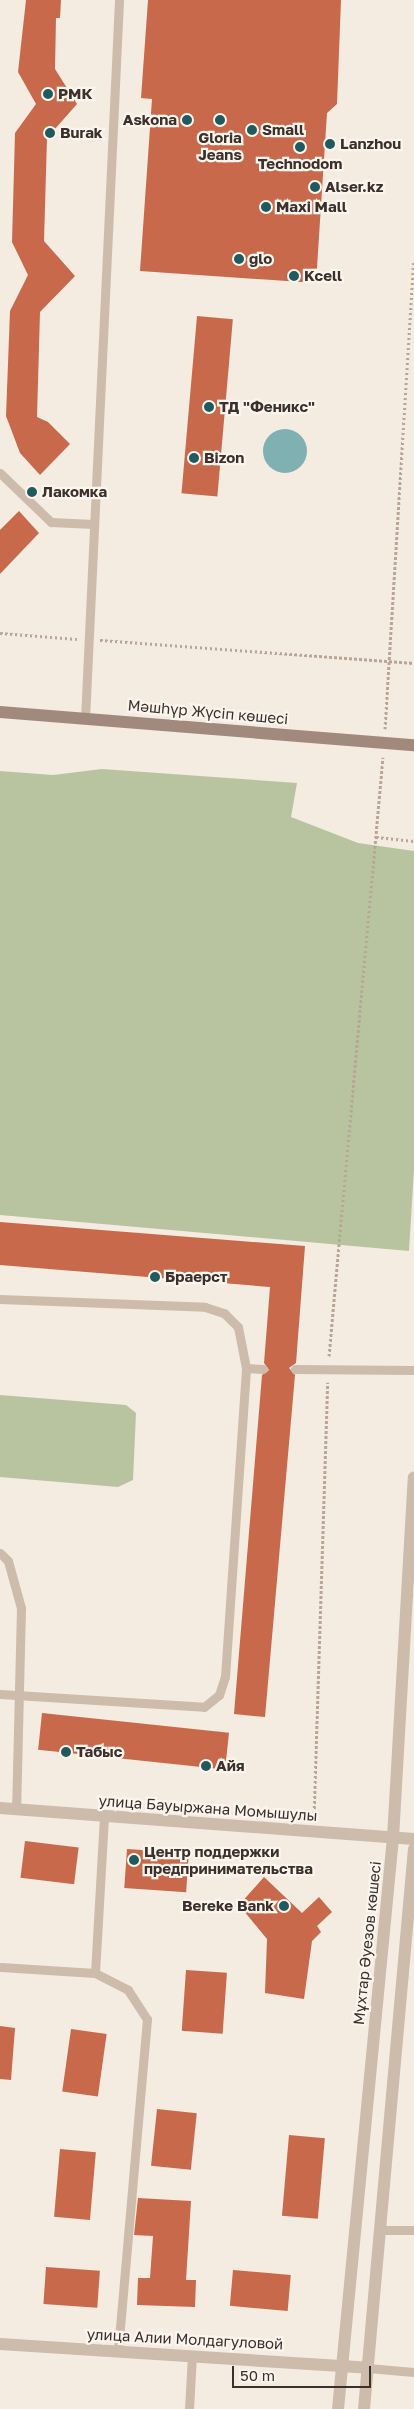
<!DOCTYPE html>
<html>
<head>
<meta charset="utf-8">
<style>
	body { margin:0 }
	#map { position:relative; width:414px; height:2409px; overflow:hidden; background:#f4ebe1; font-family:"Golos Text",sans-serif }
	div>[style] { position:absolute }
	[style*='--x'] { left:calc(var(--x)*1px); top:calc(var(--y)*1px); width:calc(var(--w)*1px); rotate:calc(var(--a)*1deg) }
	.green>* { inset:0; background:#b8c4a0 }
	.water>* { inset:0; background:#7fb0b2 }
	.round { border-radius:50% }
	.building>* { inset:0; background:#c8694b; transform-origin:0 0 }
	.path>* { height:3px; margin-top:-1.5px; transform-origin:0; background:repeating-linear-gradient(90deg,#b9a596 0 2.5px,transparent 0 5px) }
	.service>* { height:9px; margin:-4.5px; padding:0 4.5px; transform-origin:4.5px; border-radius:4.5px; background:#cdbbac }
	.minor>* { height:12px; margin:-6px; padding:0 6px; transform-origin:6px; border-radius:6px; background:#cdbbac }
	.tertiary>* { height:12px; margin:-6px; padding:0 6px; transform-origin:6px; border-radius:6px; background:#cdbbac }
	.secondary>* { height:12px; margin:-6px; padding:0 6px; transform-origin:6px; border-radius:6px; background:#a18a7d }
	.dots>* { width:14px; height:14px; translate:-50% -50%; box-sizing:border-box; border:2px solid #fbf5ee; border-radius:50% }
	span { translate:-50% -50%; white-space:nowrap; text-align:center; line-height:1.15; -webkit-text-stroke:4.5px #fbf5ee; paint-order:stroke }
	.poi-label { font-size:15px; color:#3b302b; font-weight:700 }
	.left { translate:0 -50%; text-align:left }
	.right { translate:-100% -50%; text-align:right }
	.street-label { font-size:15px; color:#3b302b }
	.scale { position:absolute; left:232px; top:2366px; width:139px; height:22px; box-sizing:border-box; border:2px solid #3b302b; border-top:0; padding-left:6px; font-size:15px; line-height:18px; white-space:nowrap; color:#3b302b; -webkit-text-stroke:4px #fbf5ee; paint-order:stroke }
</style>
</head>
<body>
<div id="map">
	<div class="green">
		<i style="clip-path:polygon(102px 769px,297px 783px,291px 817px,358px 843px,414px 851px,414px 1169px,409px 1251px,0 1215px,0 771px,53px 775px)"></i>
		<i style="clip-path:polygon(0 1395px,126px 1405px,136px 1413px,133px 1480px,118px 1487px,0 1477px)"></i>
	</div>
	<div class="water">
		<i class="round" style="left:263px;top:429px;width:44px;height:44px"></i>
	</div>
	<div class="building">
		<i style="clip-path:polygon(26px 0,61px 0,60px 18px,56px 18px,55px 69px,77px 104px,47px 138px,44px 241px,75px 276px,40px 312px,37px 417px,48px 422px,70px 444px,40px 475px,20px 453px,6px 416px,10px 311px,28px 275px,12px 242px,15px 133px,36px 104px,18px 72px)"></i>
		<i style="clip-path:polygon(148px 0,341px 0,337px 104px,327px 113px,316px 283px,140px 271px,152px 99px,141px 98px)"></i>
		<i style="left:197px;top:316px;width:36px;height:178px;rotate:5deg"></i>
		<i style="clip-path:polygon(19px 511px,39px 533px,0 574px,0 530px)"></i>
		<i style="clip-path:polygon(0 1222px,305px 1246px,296px 1363px,289px 1368px,295px 1375px,265px 1717px,234px 1714px,262px 1375px,269px 1370px,264px 1363px,270px 1287px,0 1265px)"></i>
		<i style="left:42px;top:1713px;width:188px;height:37px;rotate:6deg"></i>
		<i style="left:25px;top:1841px;width:54px;height:37px;rotate:7deg"></i>
		<i style="left:127px;top:1849px;width:62px;height:39px;rotate:4deg"></i>
		<i style="clip-path:polygon(264px 1877px,302px 1913px,319px 1897px,332px 1912px,317px 1926px,321px 1932px,312px 1941px,304px 1999px,265px 1993px,267px 1939px,239px 1905px)"></i>
		<i style="left:186px;top:1970px;width:41px;height:61px;rotate:4deg"></i>
		<i style="clip-path:polygon(0 2026px,15px 2028px,11px 2080px,0 2079px)"></i>
		<i style="left:71px;top:2029px;width:36px;height:63px;rotate:8deg"></i>
		<i style="left:157px;top:2109px;width:40px;height:57px;rotate:6deg"></i>
		<i style="left:289px;top:2135px;width:36px;height:81px;rotate:5deg"></i>
		<i style="left:60px;top:2149px;width:36px;height:68px;rotate:5deg"></i>
		<i style="clip-path:polygon(138px 2198px,191px 2201px,186px 2280px,196px 2280px,195px 2307px,137px 2305px,138px 2278px,150px 2278px,153px 2236px,134px 2235px)"></i>
		<i style="left:46px;top:2267px;width:54px;height:37px;rotate:4deg"></i>
		<i style="left:233px;top:2270px;width:58px;height:36px;rotate:5deg"></i>
	</div>
	<div class="path">
		<i style="--x:0;--y:633;--w:77;--a:4.5"></i>
		<i style="--x:100;--y:640;--w:315;--a:4.2"></i>
		<i style="--x:385;--y:729;--w:470;--a:-86.5"></i>
		<i style="--x:376;--y:837;--w:38;--a:6"></i>
		<i style="--x:329;--y:1356;--w:601;--a:-84.85"></i>
		<i style="--x:314;--y:1818;--w:436;--a:-88.2"></i>
	</div>
	<div class="service">
		<i style="--x:0;--y:473;--w:71;--a:43.9"></i>
		<i style="--x:51;--y:522;--w:42;--a:2.7"></i>
		<i style="--x:85;--y:719;--w:720;--a:-87.29"></i>
		<i style="--x:0;--y:1299;--w:205;--a:2.2"></i>
		<i style="--x:205;--y:1307;--w:20;--a:18"></i>
		<i style="--x:224;--y:1313;--w:20;--a:45"></i>
		<i style="--x:238;--y:1327;--w:42;--a:79"></i>
		<i style="--x:295;--y:1369;--w:119;--a:0.5"></i>
		<i style="--x:0;--y:1553;--w:11;--a:45"></i>
		<i style="--x:8;--y:1561;--w:49;--a:74.5"></i>
		<i style="--x:21;--y:1608;--w:201;--a:91.4"></i>
		<i style="--x:0;--y:1694;--w:204;--a:3.6"></i>
		<i style="--x:204;--y:1707;--w:19;--a:-39"></i>
		<i style="--x:219;--y:1695;--w:19;--a:-72"></i>
		<i style="--x:225;--y:1677;--w:310;--a:-86.1"></i>
		<i style="--x:246;--y:1368;--w:17;--a:3"></i>
		<i style="--x:1;--y:1967;--w:94;--a:3.7"></i>
		<i style="--x:95;--y:1973;--w:37;--a:27"></i>
		<i style="--x:128;--y:1990;--w:35;--a:57"></i>
		<i style="--x:147;--y:2019;--w:334;--a:95"></i>
		<i style="--x:95;--y:1973;--w:157;--a:-86.7"></i>
		<i style="--x:380;--y:2230;--w:34;--a:0"></i>
		<i style="--x:368;--y:2368;--w:46;--a:5"></i>
		<i style="--x:189;--y:2409;--w:53;--a:-86.8"></i>
	</div>
	<div class="minor">
		<i style="--x:0;--y:1808;--w:415;--a:4.3"></i>
		<i style="--x:0;--y:2344;--w:369;--a:3.7"></i>
	</div>
	<div class="tertiary">
		<i style="--x:338;--y:2409;--w:574;--a:-84.5"></i>
		<i style="--x:393;--y:1838;--w:361;--a:-86.7"></i>
		<i style="--x:364;--y:2409;--w:562;--a:-84.9"></i>
	</div>
	<div class="secondary">
		<i style="--x:0;--y:712;--w:415;--a:4.6"></i>
	</div>
	<div class="dots">
		<i style="left:48px;top:94px;background:#1f5a5e"></i>
		<i style="left:187px;top:120px;background:#1f5a5e"></i>
		<i style="left:220px;top:120px;background:#1f5a5e"></i>
		<i style="left:252px;top:130px;background:#1f5a5e"></i>
		<i style="left:50px;top:133px;background:#1f5a5e"></i>
		<i style="left:330px;top:144px;background:#1f5a5e"></i>
		<i style="left:300px;top:147px;background:#1f5a5e"></i>
		<i style="left:315px;top:187px;background:#1f5a5e"></i>
		<i style="left:266px;top:207px;background:#1f5a5e"></i>
		<i style="left:239px;top:259px;background:#1f5a5e"></i>
		<i style="left:294px;top:276px;background:#1f5a5e"></i>
		<i style="left:209px;top:407px;background:#1f5a5e"></i>
		<i style="left:194px;top:458px;background:#1f5a5e"></i>
		<i style="left:32px;top:492px;background:#1f5a5e"></i>
		<i style="left:155px;top:1277px;background:#1f5a5e"></i>
		<i style="left:66px;top:1752px;background:#1f5a5e"></i>
		<i style="left:206px;top:1766px;background:#1f5a5e"></i>
		<i style="left:134px;top:1860px;background:#1f5a5e"></i>
		<i style="left:284px;top:1906px;background:#1f5a5e"></i>
	</div>
	<div class="poi-label">
		<span class="left" style="left:58px;top:94px">РМК</span>
		<span class="right" style="left:177px;top:120px">Askona</span>
		<span class="left" style="left:262px;top:130px">Small</span>
		<span class="left" style="left:60px;top:133px">Burak</span>
		<span style="left:220px;top:146px">Gloria<br>Jeans</span>
		<span class="left" style="left:340px;top:144px">Lanzhou</span>
		<span style="left:300px;top:164px">Technodom</span>
		<span class="left" style="left:325px;top:187px">Alser.kz</span>
		<span class="left" style="left:276px;top:207px">Maxi Mall</span>
		<span class="left" style="left:249px;top:259px">glo</span>
		<span class="left" style="left:304px;top:276px">Kcell</span>
		<span class="left" style="left:219px;top:407px">ТД "Феникс"</span>
		<span class="left" style="left:204px;top:458px">Bizon</span>
		<span class="left" style="left:42px;top:492px">Лакомка</span>
		<span class="left" style="left:165px;top:1277px">Браерст</span>
		<span class="left" style="left:76px;top:1752px">Табыс</span>
		<span class="left" style="left:216px;top:1766px">Айя</span>
		<span class="left" style="left:144px;top:1860px">Центр поддержки<br>предпринимательства</span>
		<span class="right" style="left:274px;top:1906px">Bereke Bank</span>
	</div>
	<div class="street-label">
		<span style="left:208px;top:712px;rotate:5deg">Мәшһүр Жүсіп көшесі</span>
		<span style="left:208px;top:1808px;rotate:4deg">улица Бауыржана Момышулы</span>
		<span style="left:367px;top:1943px;rotate:-84deg">Мұхтар Әуезов көшесі</span>
		<span style="left:185px;top:2339px;rotate:3deg">улица Алии Молдагуловой</span>
	</div>
	<div class="scale">50 m</div>
</div>
</body>
</html>
